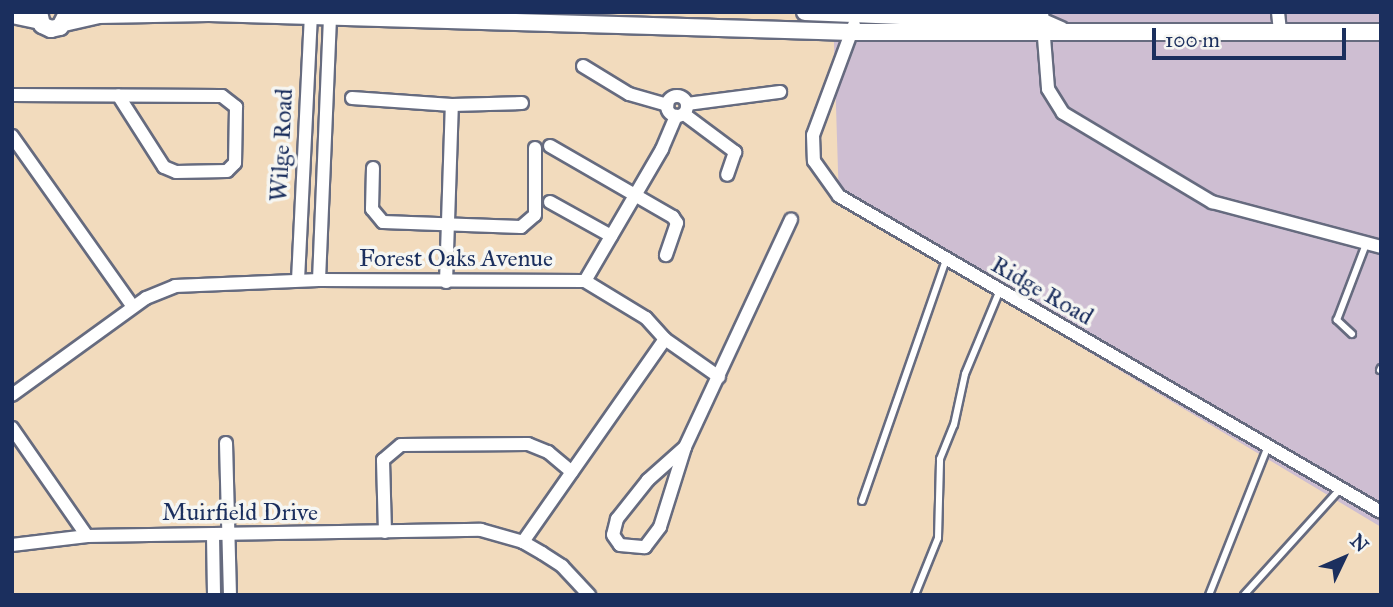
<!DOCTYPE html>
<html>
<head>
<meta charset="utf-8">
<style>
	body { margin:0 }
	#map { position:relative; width:1393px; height:607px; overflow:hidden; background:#f2dbbd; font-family:"IM FELL Great Primer",serif }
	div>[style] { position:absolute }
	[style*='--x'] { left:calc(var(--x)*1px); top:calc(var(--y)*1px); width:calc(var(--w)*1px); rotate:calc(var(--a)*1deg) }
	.industrial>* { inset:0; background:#cebed2 }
	.roads { filter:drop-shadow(2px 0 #666b7f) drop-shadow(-2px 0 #666b7f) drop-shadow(0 2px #666b7f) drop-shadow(0 -2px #666b7f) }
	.lane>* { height:6px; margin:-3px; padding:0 3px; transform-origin:3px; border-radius:3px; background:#fff }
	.street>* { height:12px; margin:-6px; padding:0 6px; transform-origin:6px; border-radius:6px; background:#fff }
	.street>.ring { margin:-6px; padding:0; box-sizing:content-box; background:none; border:12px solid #fff; border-radius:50% }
	.secondary>* { height:16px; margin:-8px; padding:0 8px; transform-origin:8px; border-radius:8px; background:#fff }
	span { translate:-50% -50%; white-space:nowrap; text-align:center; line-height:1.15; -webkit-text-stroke:7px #f6f6f2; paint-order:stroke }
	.street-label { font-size:24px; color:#1b2f5e }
	.frame { position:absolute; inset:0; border:14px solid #1b2f5e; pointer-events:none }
	.north { position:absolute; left:1309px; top:523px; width:70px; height:70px; -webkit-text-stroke:5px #f6f6f2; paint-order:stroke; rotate:46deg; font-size:19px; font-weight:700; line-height:28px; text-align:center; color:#1b2f5e }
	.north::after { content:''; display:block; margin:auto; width:24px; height:32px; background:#1b2f5e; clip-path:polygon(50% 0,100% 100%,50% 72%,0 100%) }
	.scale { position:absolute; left:1152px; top:28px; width:194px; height:32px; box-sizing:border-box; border:4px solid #1b2f5e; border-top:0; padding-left:9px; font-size:21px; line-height:24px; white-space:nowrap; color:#1b2f5e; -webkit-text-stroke:5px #f6f6f2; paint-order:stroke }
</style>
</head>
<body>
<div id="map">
	<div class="industrial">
		<i style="clip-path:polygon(833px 12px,1381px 12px,1381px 527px,839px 202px)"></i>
	</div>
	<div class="roads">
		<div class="lane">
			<i style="--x:1352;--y:334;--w:21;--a:-137"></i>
			<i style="--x:1337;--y:320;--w:81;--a:-69.1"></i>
			<i style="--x:1380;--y:370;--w:2;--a:-63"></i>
			<i style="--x:862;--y:501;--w:255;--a:-70.8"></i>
			<i style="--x:915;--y:595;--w:61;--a:-68"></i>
			<i style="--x:938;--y:538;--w:79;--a:-88.5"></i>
			<i style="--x:940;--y:459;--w:37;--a:-68"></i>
			<i style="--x:954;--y:425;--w:52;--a:-77.8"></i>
			<i style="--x:965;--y:374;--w:91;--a:-67.4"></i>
			<i style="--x:1209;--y:595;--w:160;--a:-68.4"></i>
			<i style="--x:1244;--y:595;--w:143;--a:-47.8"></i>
		</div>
		<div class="street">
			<i style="--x:1042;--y:12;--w:77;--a:85.5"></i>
			<i style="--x:1048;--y:89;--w:28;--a:58"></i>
			<i style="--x:1063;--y:113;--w:174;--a:30.9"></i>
			<i style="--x:1212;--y:202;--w:175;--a:14.9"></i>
			<i style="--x:1278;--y:12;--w:19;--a:84"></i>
			<i style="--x:854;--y:25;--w:117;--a:110.4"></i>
			<i style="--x:813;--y:135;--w:26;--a:88"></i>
			<i style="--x:814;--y:161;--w:43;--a:54.5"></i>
			<i style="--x:839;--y:196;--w:627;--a:30.24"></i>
			<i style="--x:583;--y:66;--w:54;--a:31.3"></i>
			<i style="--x:629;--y:94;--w:40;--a:16"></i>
			<i style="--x:12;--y:95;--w:210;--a:0.3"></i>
			<i style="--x:222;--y:96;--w:18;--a:38"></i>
			<i style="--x:236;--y:107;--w:56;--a:91"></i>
			<i style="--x:235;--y:163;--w:11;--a:135"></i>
			<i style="--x:227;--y:171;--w:51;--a:178.9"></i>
			<i style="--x:176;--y:172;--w:13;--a:-157"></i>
			<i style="--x:164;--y:167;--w:85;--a:-122.6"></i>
			<i class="ring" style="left:667px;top:96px;width:8px;height:8px"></i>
			<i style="--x:352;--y:98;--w:100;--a:4"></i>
			<i style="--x:452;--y:105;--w:70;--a:-1.6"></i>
			<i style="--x:687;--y:104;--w:94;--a:-7.4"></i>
			<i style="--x:684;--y:114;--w:64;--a:36.7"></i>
			<i style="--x:735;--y:152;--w:24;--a:109"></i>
			<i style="--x:12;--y:136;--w:209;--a:54.7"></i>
			<i style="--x:550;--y:146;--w:142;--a:30"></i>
			<i style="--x:673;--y:217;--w:7;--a:56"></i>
			<i style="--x:677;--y:223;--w:34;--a:109"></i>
			<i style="--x:373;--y:168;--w:41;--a:91.4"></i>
			<i style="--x:372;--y:209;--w:17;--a:50"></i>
			<i style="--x:383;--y:222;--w:138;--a:2.1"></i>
			<i style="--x:521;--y:227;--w:18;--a:-41"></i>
			<i style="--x:535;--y:215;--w:67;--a:-90"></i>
			<i style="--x:550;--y:202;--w:70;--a:29.1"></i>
			<i style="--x:298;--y:280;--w:268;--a:-87.2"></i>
			<i style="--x:319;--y:280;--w:268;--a:-87.6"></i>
			<i style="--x:585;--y:281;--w:153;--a:-59.7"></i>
			<i style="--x:662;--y:149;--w:36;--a:-67"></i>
			<i style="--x:446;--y:282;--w:177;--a:-88.1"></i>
			<i style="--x:665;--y:339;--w:66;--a:35.1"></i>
			<i style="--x:12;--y:395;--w:165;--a:-35.9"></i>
			<i style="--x:146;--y:298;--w:31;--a:-22"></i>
			<i style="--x:175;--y:286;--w:144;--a:-2.4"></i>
			<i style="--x:319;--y:280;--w:266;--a:0.2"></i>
			<i style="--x:585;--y:281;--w:71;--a:31.2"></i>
			<i style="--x:646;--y:318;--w:28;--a:48"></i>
			<i style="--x:665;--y:339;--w:248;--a:125"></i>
			<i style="--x:12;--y:428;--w:131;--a:55.2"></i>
			<i style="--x:226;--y:443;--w:152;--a:88.5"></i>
			<i style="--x:685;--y:447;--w:50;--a:138.3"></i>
			<i style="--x:648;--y:480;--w:50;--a:128.5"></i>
			<i style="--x:617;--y:519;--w:16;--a:104"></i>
			<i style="--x:613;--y:535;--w:12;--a:55"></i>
			<i style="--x:620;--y:545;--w:25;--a:5"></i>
			<i style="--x:645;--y:547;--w:25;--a:-53"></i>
			<i style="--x:660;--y:527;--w:84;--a:-72.6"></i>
			<i style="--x:685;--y:447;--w:251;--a:-65"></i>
			<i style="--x:385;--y:532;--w:72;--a:-91.6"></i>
			<i style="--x:383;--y:460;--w:23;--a:-40"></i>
			<i style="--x:401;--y:445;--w:127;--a:-0.5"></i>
			<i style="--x:528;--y:444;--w:22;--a:22"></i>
			<i style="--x:548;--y:452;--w:31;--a:40"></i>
			<i style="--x:213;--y:536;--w:59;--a:89"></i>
			<i style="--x:12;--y:545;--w:76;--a:-6.8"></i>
			<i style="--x:87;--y:536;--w:394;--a:-0.9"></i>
			<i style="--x:481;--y:530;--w:44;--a:15.9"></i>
			<i style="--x:523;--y:542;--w:22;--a:30"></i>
			<i style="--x:542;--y:553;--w:24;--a:33"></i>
			<i style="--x:562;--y:566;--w:40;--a:47"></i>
		</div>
		<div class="secondary">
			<i style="--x:39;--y:12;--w:13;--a:77"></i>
			<i style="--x:42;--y:25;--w:10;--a:24"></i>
			<i style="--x:51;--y:29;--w:9;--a:-13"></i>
			<i style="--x:60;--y:27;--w:13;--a:-63"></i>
			<i style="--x:805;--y:12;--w:238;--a:2.4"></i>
			<i style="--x:1043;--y:22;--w:20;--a:24"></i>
			<i style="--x:12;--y:15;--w:29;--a:12"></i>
			<i style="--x:64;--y:23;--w:35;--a:-13"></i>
			<i style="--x:98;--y:15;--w:111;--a:-1"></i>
			<i style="--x:209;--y:13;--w:643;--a:1.69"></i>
			<i style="--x:852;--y:32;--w:529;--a:0"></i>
		</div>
	</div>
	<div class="street-label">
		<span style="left:282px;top:145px;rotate:-87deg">Wilge Road</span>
		<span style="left:456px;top:259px">Forest Oaks Avenue</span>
		<span style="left:1042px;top:291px;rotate:30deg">Ridge Road</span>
		<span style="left:240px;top:513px">Muirfield Drive</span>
	</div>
	<div class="frame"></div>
	<div class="north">N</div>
	<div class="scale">100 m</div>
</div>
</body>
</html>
